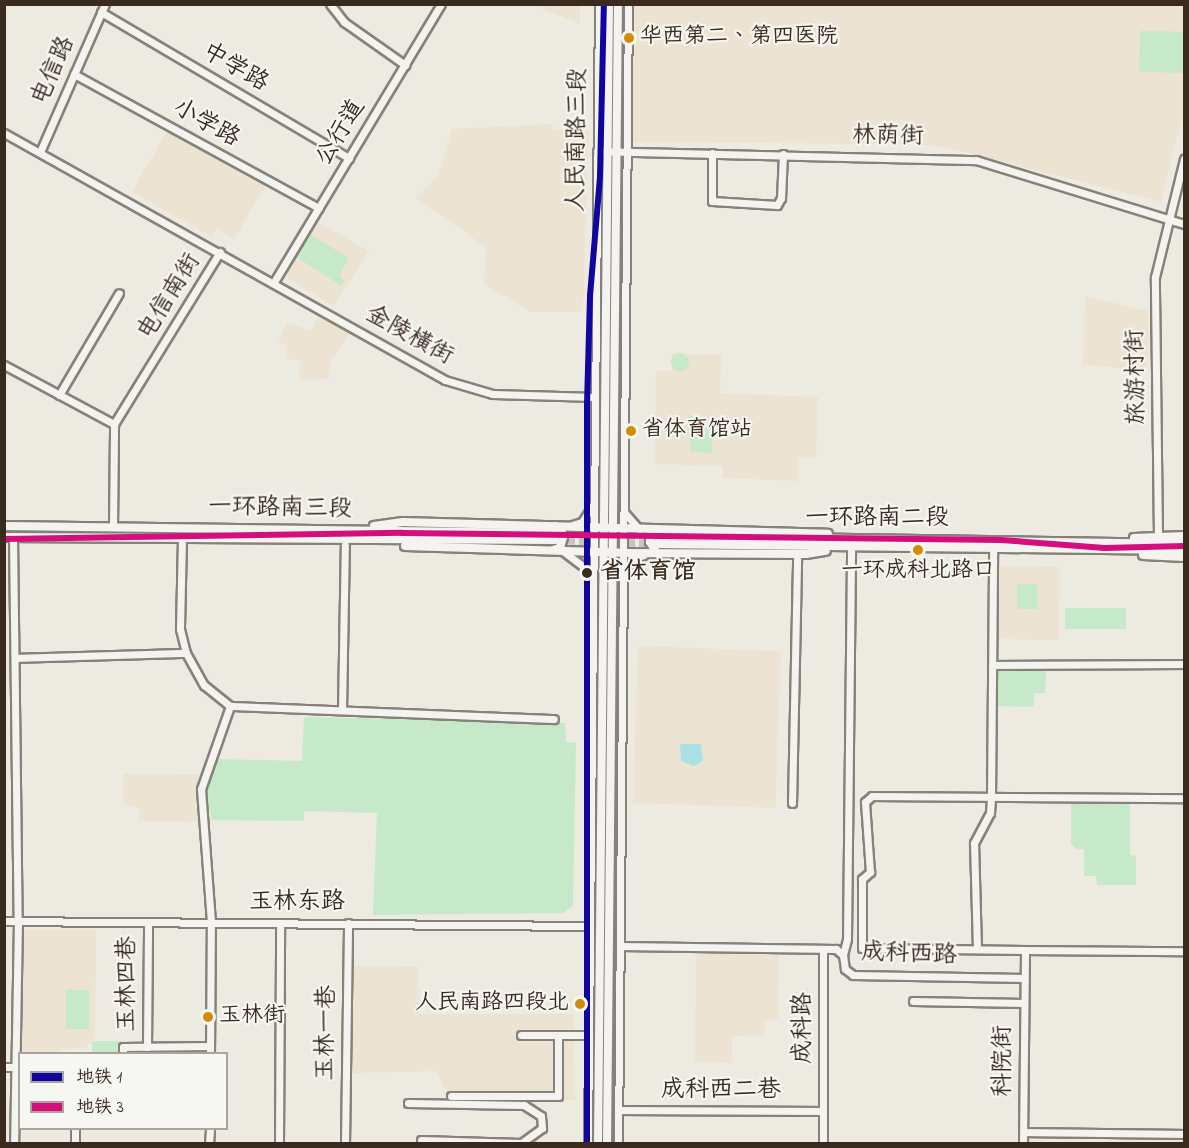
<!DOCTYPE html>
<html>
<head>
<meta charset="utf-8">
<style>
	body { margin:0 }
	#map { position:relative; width:1189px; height:1148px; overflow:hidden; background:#edeae2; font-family:"Indie Flower","LXGW WenKai TC",sans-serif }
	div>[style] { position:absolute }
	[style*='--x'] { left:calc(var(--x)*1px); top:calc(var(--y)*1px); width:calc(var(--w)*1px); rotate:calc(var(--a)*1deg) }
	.built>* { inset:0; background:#ece3d3; transform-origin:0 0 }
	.green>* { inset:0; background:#c5e9c9; transform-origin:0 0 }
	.round { border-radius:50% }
	.water>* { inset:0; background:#a9e1e5 }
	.major-tunnel>* { height:8px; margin-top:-4px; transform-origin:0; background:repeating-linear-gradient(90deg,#c9c4bb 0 8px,transparent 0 12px) }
	.roads { filter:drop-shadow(2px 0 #86827b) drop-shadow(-2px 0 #86827b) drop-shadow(0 2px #86827b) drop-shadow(0 -2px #86827b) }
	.minor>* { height:7px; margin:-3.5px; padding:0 3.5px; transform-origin:3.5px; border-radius:3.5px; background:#f4f3f0 }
	.major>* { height:8px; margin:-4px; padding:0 4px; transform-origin:4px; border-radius:4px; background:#f4f3f0 }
	.metro-1>* { height:6px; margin:-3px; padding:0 3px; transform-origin:3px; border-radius:3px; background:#10069f }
	.metro-2>* { height:6px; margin:-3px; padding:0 3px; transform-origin:3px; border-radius:3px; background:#d40f7d }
	.dots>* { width:16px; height:16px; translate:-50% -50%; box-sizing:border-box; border:3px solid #f6f6f2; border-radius:50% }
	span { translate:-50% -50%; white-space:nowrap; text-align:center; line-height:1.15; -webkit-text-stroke:4.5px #f6f6f2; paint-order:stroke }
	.bus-label { font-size:22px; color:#3b2a1e }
	.left { translate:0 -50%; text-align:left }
	.right { translate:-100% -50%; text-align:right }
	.street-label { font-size:24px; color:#3b2a1e }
	.stop-label { font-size:24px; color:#3b2a1e; font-weight:700 }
	.frame { position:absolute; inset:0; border:6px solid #3b2a1e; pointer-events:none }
	.legend { position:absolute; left:18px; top:1052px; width:210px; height:78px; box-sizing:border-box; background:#f6f6f2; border:2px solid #aba49d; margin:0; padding:8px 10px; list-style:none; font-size:18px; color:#3b2a1e }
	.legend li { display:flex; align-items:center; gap:12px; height:30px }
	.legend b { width:30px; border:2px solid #aba49d }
</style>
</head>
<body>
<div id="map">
	<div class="built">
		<i style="clip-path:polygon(537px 5px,580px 5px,580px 24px,537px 7px)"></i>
		<i style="clip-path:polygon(634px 5px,1184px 5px,1184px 109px,1161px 202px,949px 148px,915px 144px,632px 142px)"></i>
		<i style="clip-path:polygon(553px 124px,553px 130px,589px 131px,583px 312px,531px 312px,484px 284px,486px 247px,416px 198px,438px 175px,452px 129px)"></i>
		<i style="clip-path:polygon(167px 131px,265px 186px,234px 239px,217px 229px,212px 237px,132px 192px)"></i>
		<i style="clip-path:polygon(318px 222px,369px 251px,333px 306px,288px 278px,288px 265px,310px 227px)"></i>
		<i style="clip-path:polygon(1085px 296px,1148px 311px,1148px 370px,1083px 365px)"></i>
		<i style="clip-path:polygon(319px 316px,350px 333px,331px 360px,328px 379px,299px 380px,300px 360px,287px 359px,286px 344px,278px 342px,287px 322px,311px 331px)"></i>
		<i style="clip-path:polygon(672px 354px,721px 355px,720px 393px,818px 397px,816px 458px,799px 458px,799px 481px,723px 478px,723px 466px,655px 464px,656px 371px,672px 371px)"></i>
		<i style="left:999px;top:566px;width:61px;height:73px;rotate:1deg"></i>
		<i style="left:638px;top:646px;width:143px;height:157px;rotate:2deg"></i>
		<i style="clip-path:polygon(123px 774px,199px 775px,201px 822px,139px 821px,139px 808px,123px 804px)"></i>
		<i style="clip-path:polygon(20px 930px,96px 930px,95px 1037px,85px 1048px,60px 1049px,60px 1053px,20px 1054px,18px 1062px)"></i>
		<i style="clip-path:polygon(696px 953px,779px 954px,778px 1019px,765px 1020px,765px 1035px,732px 1036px,732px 1063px,695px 1062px)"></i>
		<i style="clip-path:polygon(354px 966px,418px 967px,419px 1014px,573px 1014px,575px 1100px,451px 1100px,436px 1071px,352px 1073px)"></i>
	</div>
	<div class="green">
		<i style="left:1140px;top:31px;width:44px;height:41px;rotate:1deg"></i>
		<i style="clip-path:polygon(308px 233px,349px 258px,339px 276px,345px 281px,341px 286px,295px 256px)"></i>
		<i class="round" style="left:671px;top:353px;width:18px;height:18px"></i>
		<i style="clip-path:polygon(687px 416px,699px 416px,712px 436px,712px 453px,691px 452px)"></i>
		<i style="left:1017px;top:584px;width:20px;height:25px"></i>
		<i style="left:1065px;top:608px;width:61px;height:21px"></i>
		<i style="clip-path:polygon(997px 670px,1046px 671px,1045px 693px,1034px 693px,1034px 707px,996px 706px)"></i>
		<i style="clip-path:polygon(304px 717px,565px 723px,566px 742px,576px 743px,573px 905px,564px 913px,373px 915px,377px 813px,304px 811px,304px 821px,212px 820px,206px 793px,217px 759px,302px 761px)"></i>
		<i style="clip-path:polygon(1071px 802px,1130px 802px,1130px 855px,1136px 856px,1136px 885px,1097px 885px,1096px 876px,1084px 876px,1084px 849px,1076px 849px,1071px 843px)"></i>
		<i style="left:66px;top:990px;width:23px;height:39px"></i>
		<i style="left:121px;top:1041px;width:12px;height:29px;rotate:90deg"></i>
	</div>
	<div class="water">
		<i style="clip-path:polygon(680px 744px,701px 744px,703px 761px,694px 766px,681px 761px)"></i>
	</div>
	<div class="major-tunnel">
		<i style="--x:555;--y:533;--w:101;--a:1.7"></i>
		<i style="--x:555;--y:540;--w:101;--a:2.3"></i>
	</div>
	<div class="roads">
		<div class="minor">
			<i style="--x:330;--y:4;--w:23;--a:52"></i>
			<i style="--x:344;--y:22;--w:75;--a:35.2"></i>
			<i style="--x:101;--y:12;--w:288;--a:30.5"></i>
			<i style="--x:74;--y:74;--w:279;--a:28.7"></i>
			<i style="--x:4;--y:133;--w:505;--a:29.25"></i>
			<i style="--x:445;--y:380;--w:50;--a:16.3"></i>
			<i style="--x:493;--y:394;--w:102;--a:1.7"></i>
			<i style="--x:597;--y:151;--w:379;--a:1.4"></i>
			<i style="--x:976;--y:160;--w:218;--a:17.1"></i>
			<i style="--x:40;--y:152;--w:162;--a:-66.3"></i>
			<i style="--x:712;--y:153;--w:48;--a:90"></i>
			<i style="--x:712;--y:201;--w:65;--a:3.5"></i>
			<i style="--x:777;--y:205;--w:8;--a:-60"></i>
			<i style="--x:781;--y:198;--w:44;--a:-87.4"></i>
			<i style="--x:274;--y:282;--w:324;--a:-59"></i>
			<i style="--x:4;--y:365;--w:125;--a:28.2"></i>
			<i style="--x:59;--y:395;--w:118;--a:-59.5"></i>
			<i style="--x:624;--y:512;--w:23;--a:49"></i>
			<i style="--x:572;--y:525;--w:10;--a:-17"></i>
			<i style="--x:582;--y:522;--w:20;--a:-57"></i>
			<i style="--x:113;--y:527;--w:103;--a:-89.4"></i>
			<i style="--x:114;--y:424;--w:202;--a:-58.4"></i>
			<i style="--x:1158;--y:536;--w:259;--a:-90.7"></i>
			<i style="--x:1155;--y:277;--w:122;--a:-76.2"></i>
			<i style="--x:13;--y:537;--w:384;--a:89.3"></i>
			<i style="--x:18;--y:921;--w:223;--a:91"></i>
			<i style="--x:182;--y:539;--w:90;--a:91.3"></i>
			<i style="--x:180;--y:629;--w:25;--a:76"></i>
			<i style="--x:186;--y:653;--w:37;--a:61"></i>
			<i style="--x:204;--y:685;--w:33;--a:39"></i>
			<i style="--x:230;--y:706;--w:324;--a:2.3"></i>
			<i style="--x:564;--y:552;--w:31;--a:37"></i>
			<i style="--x:589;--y:571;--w:9;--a:69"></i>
			<i style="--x:624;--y:573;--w:18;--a:-56"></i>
			<i style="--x:634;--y:558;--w:10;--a:-17"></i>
			<i style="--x:16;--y:658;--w:170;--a:-1.7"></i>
			<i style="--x:992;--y:665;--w:192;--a:-0.3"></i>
			<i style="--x:342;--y:710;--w:165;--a:-89"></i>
			<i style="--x:792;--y:803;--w:249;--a:-88.8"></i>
			<i style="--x:4;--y:921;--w:586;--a:0.49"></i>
			<i style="--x:620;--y:946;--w:216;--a:0.8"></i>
			<i style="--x:836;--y:949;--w:9;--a:41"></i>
			<i style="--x:843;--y:955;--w:14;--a:82"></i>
			<i style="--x:845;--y:969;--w:10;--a:37"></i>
			<i style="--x:853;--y:975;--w:171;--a:1"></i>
			<i style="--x:977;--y:949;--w:106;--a:-91.6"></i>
			<i style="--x:974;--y:843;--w:34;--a:-62"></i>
			<i style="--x:990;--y:813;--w:16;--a:-86"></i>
			<i style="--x:991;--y:797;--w:248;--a:-89.5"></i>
			<i style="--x:1025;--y:950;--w:163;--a:-179.3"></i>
			<i style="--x:862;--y:948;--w:69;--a:-90"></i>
			<i style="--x:862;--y:879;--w:11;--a:-41"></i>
			<i style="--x:870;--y:872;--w:70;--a:-94.1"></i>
			<i style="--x:865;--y:802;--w:9;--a:-41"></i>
			<i style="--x:872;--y:796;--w:312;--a:0.4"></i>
			<i style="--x:843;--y:955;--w:16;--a:-76"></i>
			<i style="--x:847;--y:939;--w:391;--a:-89.4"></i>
			<i style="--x:913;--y:1001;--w:111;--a:1"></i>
			<i style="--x:521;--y:1035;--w:68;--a:0"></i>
			<i style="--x:147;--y:1047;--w:125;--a:-89.5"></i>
			<i style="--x:123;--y:1054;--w:7;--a:-90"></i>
			<i style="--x:123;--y:1047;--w:87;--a:-0.7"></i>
			<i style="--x:210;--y:1054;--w:132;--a:-89.6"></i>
			<i style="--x:211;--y:922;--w:133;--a:-94.3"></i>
			<i style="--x:201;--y:789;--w:88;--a:-70.7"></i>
			<i style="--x:4;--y:1067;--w:13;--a:0"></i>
			<i style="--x:451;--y:1096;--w:107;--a:0"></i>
			<i style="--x:558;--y:1096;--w:61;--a:-90"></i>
			<i style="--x:408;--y:1103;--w:116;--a:1"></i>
			<i style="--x:524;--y:1105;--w:20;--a:33"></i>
			<i style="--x:541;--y:1116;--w:12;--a:85"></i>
			<i style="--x:542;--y:1128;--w:26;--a:144"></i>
			<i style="--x:521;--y:1143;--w:100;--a:-178.3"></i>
			<i style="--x:618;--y:1110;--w:205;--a:0.3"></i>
			<i style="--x:75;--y:1128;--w:16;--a:90"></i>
			<i style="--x:1024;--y:1132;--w:160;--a:0.7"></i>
			<i style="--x:209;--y:1144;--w:16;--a:-86"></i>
			<i style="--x:279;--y:1144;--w:221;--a:-89.7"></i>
			<i style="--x:345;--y:1144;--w:221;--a:-89.2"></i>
			<i style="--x:588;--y:1144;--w:1140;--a:-89.45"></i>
			<i style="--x:618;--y:1144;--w:1140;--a:-89.5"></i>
			<i style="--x:823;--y:1144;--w:195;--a:-90"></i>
			<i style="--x:1023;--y:1144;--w:194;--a:-89.4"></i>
			<i style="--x:1025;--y:950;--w:159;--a:0.4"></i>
		</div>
		<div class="major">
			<i style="--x:4;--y:526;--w:551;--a:0.73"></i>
			<i style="--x:374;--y:526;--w:29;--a:-8"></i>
			<i style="--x:403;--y:522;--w:425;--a:1.6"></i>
			<i style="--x:652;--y:529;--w:13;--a:99"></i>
			<i style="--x:650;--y:542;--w:13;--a:58"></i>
			<i style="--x:657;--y:536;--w:527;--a:0.87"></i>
			<i style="--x:4;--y:537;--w:551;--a:0.31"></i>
			<i style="--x:1134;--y:538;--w:50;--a:-2.3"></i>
			<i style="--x:656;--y:544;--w:528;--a:0.65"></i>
			<i style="--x:405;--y:546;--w:218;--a:1.8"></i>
			<i style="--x:623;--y:553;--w:183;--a:0.3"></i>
			<i style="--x:806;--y:554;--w:20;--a:-9"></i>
			<i style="--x:553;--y:550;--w:7;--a:-16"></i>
			<i style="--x:560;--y:548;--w:11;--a:-75"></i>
			<i style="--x:563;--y:537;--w:9;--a:-103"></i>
			<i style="--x:561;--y:528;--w:6;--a:-162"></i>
			<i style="--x:1143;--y:555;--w:41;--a:2.8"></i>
			<i style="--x:598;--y:1144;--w:1140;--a:-89.45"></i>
			<i style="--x:607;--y:1144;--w:1140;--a:-89.45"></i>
		</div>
	</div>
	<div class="metro-1">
		<i style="--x:587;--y:1144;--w:740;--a:-90"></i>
		<i style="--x:587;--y:404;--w:108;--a:-88.4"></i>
		<i style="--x:590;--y:296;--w:120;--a:-85.2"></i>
		<i style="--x:600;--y:176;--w:172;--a:-88.7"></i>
	</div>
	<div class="metro-2">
		<i style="--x:4;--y:539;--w:398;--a:-0.9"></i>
		<i style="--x:402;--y:533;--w:599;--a:0.67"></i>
		<i style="--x:1001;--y:540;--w:104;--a:4.4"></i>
		<i style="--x:1105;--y:548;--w:79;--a:-1.5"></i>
	</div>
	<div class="dots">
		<i style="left:629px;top:38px;background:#d18d06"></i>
		<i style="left:631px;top:431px;background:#d18d06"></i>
		<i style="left:918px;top:550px;background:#d18d06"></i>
		<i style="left:587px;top:573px;background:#3b2a1e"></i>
		<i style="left:580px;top:1004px;background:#d18d06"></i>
		<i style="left:208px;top:1017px;background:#d18d06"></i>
	</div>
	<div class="bus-label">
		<span class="left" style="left:640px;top:38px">华西第二、第四医院</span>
		<span class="left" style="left:642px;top:431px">省体育馆站</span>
		<span style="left:918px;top:572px">一环成科北路口</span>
		<span class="right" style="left:569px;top:1004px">人民南路四段北</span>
		<span class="left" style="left:219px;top:1017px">玉林街</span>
	</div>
	<div class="street-label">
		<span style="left:235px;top:68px;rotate:30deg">中学路</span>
		<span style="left:54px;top:71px;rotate:-66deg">电信路</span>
		<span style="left:206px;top:124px;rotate:29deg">小学路</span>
		<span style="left:341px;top:133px;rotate:-59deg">公行道</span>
		<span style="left:888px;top:137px;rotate:1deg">林荫街</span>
		<span style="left:578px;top:140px;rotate:-89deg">人民南路三段</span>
		<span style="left:170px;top:297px;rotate:-58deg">电信南街</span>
		<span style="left:409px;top:336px;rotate:29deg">金陵横街</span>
		<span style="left:1137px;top:377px;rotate:-91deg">旅游村街</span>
		<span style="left:280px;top:509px;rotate:1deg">一环路南三段</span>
		<span style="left:877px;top:519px">一环路南二段</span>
		<span style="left:297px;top:903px">玉林东路</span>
		<span style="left:909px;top:955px;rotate:2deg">成科西路</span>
		<span style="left:128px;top:984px;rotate:-90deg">玉林四巷</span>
		<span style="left:804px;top:1028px;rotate:-90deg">成科路</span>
		<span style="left:327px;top:1033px;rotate:-89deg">玉林一巷</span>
		<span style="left:1004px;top:1061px;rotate:-90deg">科院街</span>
		<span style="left:721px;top:1091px">成科西二巷</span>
	</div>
	<div class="stop-label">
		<span class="left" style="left:600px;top:573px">省体育馆</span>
	</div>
	<div class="frame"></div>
	<ul class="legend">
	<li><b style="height:8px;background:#10069f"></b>地铁 1</li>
	<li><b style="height:8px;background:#d40f7d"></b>地铁 3</li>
	</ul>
</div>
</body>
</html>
